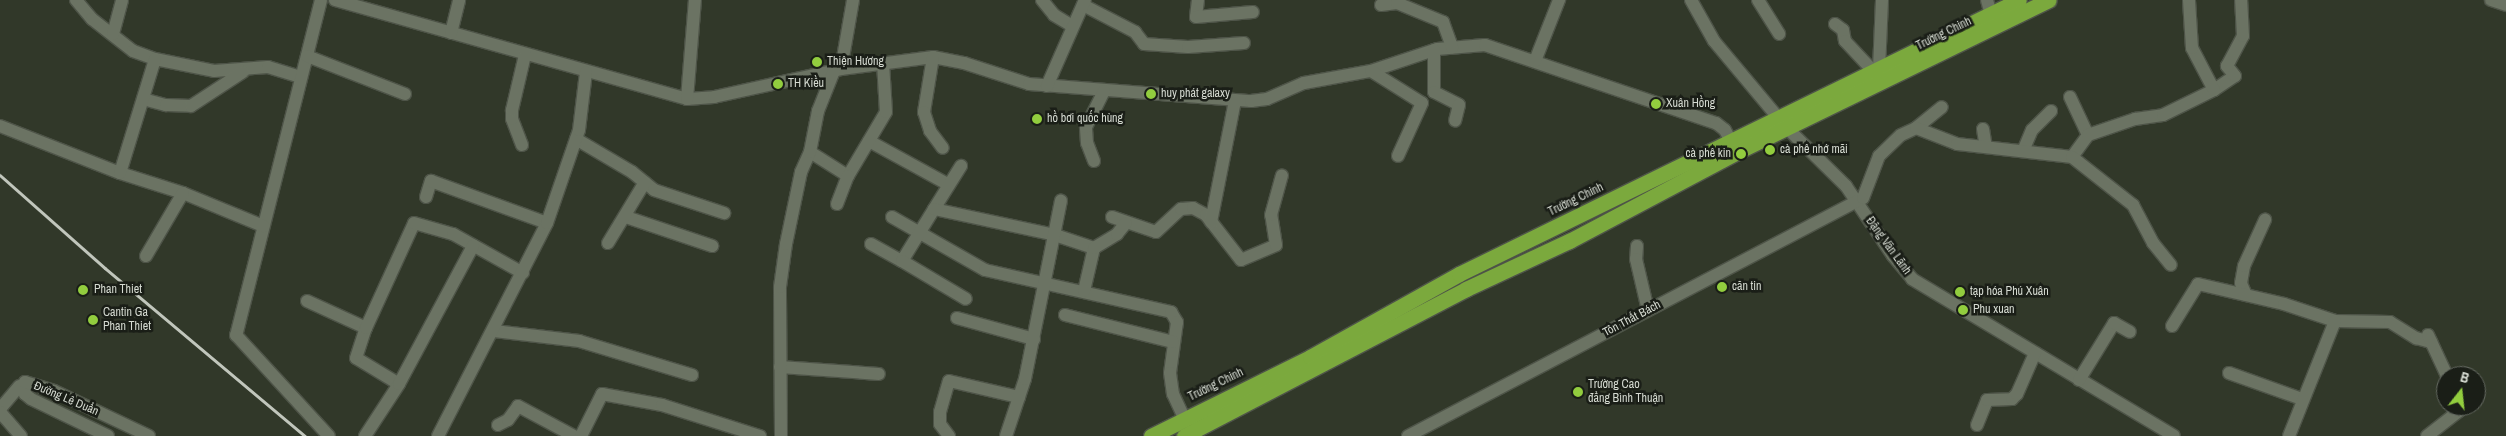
<!DOCTYPE html>
<html>
<head>
<meta charset="utf-8">
<style>
	body { margin:0 }
	#map { position:relative; width:2506px; height:436px; overflow:hidden; background:#313829; font-family:"Archivo Narrow",sans-serif }
	div>[style] { position:absolute }
	[style*='--x'] { left:calc(var(--x)*1px); top:calc(var(--y)*1px); width:calc(var(--w)*1px); rotate:calc(var(--a)*1deg) }
	.roads { filter:drop-shadow(1px 0 #4e5448) drop-shadow(-1px 0 #4e5448) drop-shadow(0 1px #4e5448) drop-shadow(0 -1px #4e5448) }
	.minor>* { height:12px; margin:-6px; padding:0 6px; transform-origin:6px; border-radius:6px; background:#6b7363 }
	.highway>* { height:15px; margin:-7.5px; padding:0 7.5px; transform-origin:7.5px; border-radius:7.5px; background:#7ba93d }
	.rail>* { height:2.5px; margin:-1.25px; padding:0 1.25px; transform-origin:1.25px; border-radius:1.25px; background:#c1c6bc }
	.dots>* { width:14px; height:14px; translate:-50% -50%; box-sizing:border-box; border:2px solid #1a1e17; border-radius:50% }
	span { translate:-50% -50%; white-space:nowrap; text-align:center; line-height:1.15; -webkit-text-stroke:5px #1a1e17; paint-order:stroke }
	.street-label { font-size:12px; color:#d6dbd2 }
	.poi-label { font-size:12px; color:#d6dbd2 }
	.left { translate:0 -50%; text-align:left }
	.right { translate:-100% -50%; text-align:right }
	.north { position:absolute; left:2436px; top:366px; width:50px; height:50px; box-sizing:border-box; background:#1a1e17; border:1px solid #656a62; border-radius:50%; rotate:16deg; font-size:14px; font-weight:700; line-height:20px; text-align:center; color:#d6dbd2 }
	.north::after { content:''; display:block; margin:auto; width:18px; height:22px; background:#92cd3e; clip-path:polygon(50% 0,100% 100%,50% 72%,0 100%) }
</style>
</head>
<body>
<div id="map">
	<div class="roads">
		<div class="minor">
			<i style="--x:76;--y:0;--w:25;--a:50"></i>
			<i style="--x:92;--y:19;--w:52;--a:38"></i>
			<i style="--x:133;--y:51;--w:23;--a:20"></i>
			<i style="--x:155;--y:59;--w:60;--a:11.5"></i>
			<i style="--x:214;--y:71;--w:54;--a:-4.2"></i>
			<i style="--x:268;--y:67;--w:34;--a:17"></i>
			<i style="--x:321;--y:0;--w:346;--a:104.2"></i>
			<i style="--x:236;--y:335;--w:137;--a:47.4"></i>
			<i style="--x:335;--y:0;--w:366;--a:15.7"></i>
			<i style="--x:687;--y:99;--w:27;--a:-4"></i>
			<i style="--x:714;--y:97;--w:130;--a:-12.4"></i>
			<i style="--x:841;--y:69;--w:93;--a:-7.4"></i>
			<i style="--x:933;--y:57;--w:32;--a:11"></i>
			<i style="--x:964;--y:63;--w:68;--a:17.9"></i>
			<i style="--x:1029;--y:84;--w:223;--a:4.4"></i>
			<i style="--x:1251;--y:101;--w:16;--a:-7"></i>
			<i style="--x:1267;--y:99;--w:40;--a:-23.4"></i>
			<i style="--x:1304;--y:83;--w:68;--a:-10.2"></i>
			<i style="--x:1371;--y:71;--w:70;--a:-18.4"></i>
			<i style="--x:1437;--y:49;--w:48;--a:-4.8"></i>
			<i style="--x:1485;--y:45;--w:244;--a:18.7"></i>
			<i style="--x:1716;--y:123;--w:11;--a:38"></i>
			<i style="--x:1725;--y:130;--w:20;--a:63"></i>
			<i style="--x:1042;--y:0;--w:19;--a:51"></i>
			<i style="--x:1054;--y:15;--w:21;--a:31"></i>
			<i style="--x:1198;--y:0;--w:17;--a:97"></i>
			<i style="--x:1196;--y:17;--w:57;--a:-5"></i>
			<i style="--x:1691;--y:0;--w:47;--a:60.7"></i>
			<i style="--x:1714;--y:41;--w:112;--a:50.1"></i>
			<i style="--x:1786;--y:127;--w:84;--a:44.5"></i>
			<i style="--x:1846;--y:186;--w:84;--a:56.1"></i>
			<i style="--x:1893;--y:256;--w:30;--a:50"></i>
			<i style="--x:1912;--y:279;--w:305;--a:30.9"></i>
			<i style="--x:1758;--y:0;--w:40;--a:58"></i>
			<i style="--x:1987;--y:0;--w:16;--a:75"></i>
			<i style="--x:2491;--y:0;--w:16;--a:18"></i>
			<i style="--x:1083;--y:5;--w:59;--a:27.4"></i>
			<i style="--x:1135;--y:32;--w:15;--a:53"></i>
			<i style="--x:1144;--y:44;--w:44;--a:3.9"></i>
			<i style="--x:1188;--y:47;--w:56;--a:-4.1"></i>
			<i style="--x:1381;--y:5;--w:16;--a:-7"></i>
			<i style="--x:1397;--y:3;--w:50;--a:22.4"></i>
			<i style="--x:1443;--y:22;--w:27;--a:70"></i>
			<i style="--x:1835;--y:24;--w:10;--a:37"></i>
			<i style="--x:1843;--y:30;--w:11;--a:80"></i>
			<i style="--x:1845;--y:41;--w:42;--a:46.9"></i>
			<i style="--x:451;--y:33;--w:34;--a:-76"></i>
			<i style="--x:113;--y:34;--w:35;--a:-75"></i>
			<i style="--x:1434;--y:50;--w:42;--a:90"></i>
			<i style="--x:1434;--y:92;--w:28;--a:27"></i>
			<i style="--x:1459;--y:105;--w:16;--a:104"></i>
			<i style="--x:307;--y:56;--w:105;--a:21.2"></i>
			<i style="--x:933;--y:57;--w:56;--a:99.3"></i>
			<i style="--x:924;--y:112;--w:20;--a:72"></i>
			<i style="--x:930;--y:131;--w:21;--a:53"></i>
			<i style="--x:1535;--y:61;--w:66;--a:-68.5"></i>
			<i style="--x:841;--y:69;--w:70;--a:-80.1"></i>
			<i style="--x:1879;--y:69;--w:69;--a:-87.5"></i>
			<i style="--x:1371;--y:71;--w:60;--a:32.1"></i>
			<i style="--x:1422;--y:103;--w:58;--a:114.4"></i>
			<i style="--x:1047;--y:86;--w:94;--a:-66.2"></i>
			<i style="--x:2214;--y:90;--w:25;--a:-34"></i>
			<i style="--x:2235;--y:76;--w:13;--a:-129"></i>
			<i style="--x:2227;--y:66;--w:34;--a:-62"></i>
			<i style="--x:2243;--y:36;--w:36;--a:-93"></i>
			<i style="--x:2070;--y:97;--w:42;--a:64.7"></i>
			<i style="--x:143;--y:99;--w:24;--a:15"></i>
			<i style="--x:166;--y:105;--w:25;--a:2"></i>
			<i style="--x:191;--y:106;--w:62;--a:-33.2"></i>
			<i style="--x:687;--y:99;--w:99;--a:-85.4"></i>
			<i style="--x:0;--y:126;--w:129;--a:21.4"></i>
			<i style="--x:120;--y:173;--w:66;--a:17.6"></i>
			<i style="--x:183;--y:193;--w:87;--a:22.4"></i>
			<i style="--x:1916;--y:128;--w:33;--a:-39"></i>
			<i style="--x:1983;--y:129;--w:18;--a:81"></i>
			<i style="--x:576;--y:139;--w:65;--a:30.5"></i>
			<i style="--x:632;--y:172;--w:28;--a:39"></i>
			<i style="--x:654;--y:190;--w:74;--a:18.2"></i>
			<i style="--x:869;--y:141;--w:91;--a:28.8"></i>
			<i style="--x:522;--y:145;--w:28;--a:-111"></i>
			<i style="--x:512;--y:119;--w:9;--a:-90"></i>
			<i style="--x:512;--y:110;--w:57;--a:-76.7"></i>
			<i style="--x:2023;--y:151;--w:23;--a:-67"></i>
			<i style="--x:2032;--y:130;--w:27;--a:-45"></i>
			<i style="--x:810;--y:152;--w:45;--a:32.3"></i>
			<i style="--x:848;--y:176;--w:74;--a:-59.3"></i>
			<i style="--x:886;--y:112;--w:49;--a:-93.5"></i>
			<i style="--x:2072;--y:157;--w:27;--a:-54"></i>
			<i style="--x:2088;--y:135;--w:50;--a:-18.8"></i>
			<i style="--x:2135;--y:119;--w:28;--a:-8"></i>
			<i style="--x:2163;--y:115;--w:57;--a:-26.1"></i>
			<i style="--x:2214;--y:90;--w:47;--a:-117.6"></i>
			<i style="--x:2192;--y:48;--w:48;--a:-93.6"></i>
			<i style="--x:1094;--y:161;--w:19;--a:-111"></i>
			<i style="--x:1087;--y:143;--w:16;--a:-94"></i>
			<i style="--x:1086;--y:127;--w:40;--a:-63.4"></i>
			<i style="--x:120;--y:173;--w:119;--a:-72.9"></i>
			<i style="--x:426;--y:197;--w:17;--a:-73"></i>
			<i style="--x:431;--y:181;--w:123;--a:19.9"></i>
			<i style="--x:837;--y:204;--w:30;--a:-69"></i>
			<i style="--x:934;--y:209;--w:51;--a:-57.9"></i>
			<i style="--x:626;--y:217;--w:91;--a:18.6"></i>
			<i style="--x:892;--y:217;--w:107;--a:29.7"></i>
			<i style="--x:985;--y:270;--w:191;--a:12.7"></i>
			<i style="--x:1171;--y:312;--w:12;--a:59"></i>
			<i style="--x:1177;--y:322;--w:51;--a:97.8"></i>
			<i style="--x:1170;--y:373;--w:21;--a:82"></i>
			<i style="--x:1173;--y:394;--w:26;--a:65"></i>
			<i style="--x:1112;--y:217;--w:46;--a:18.8"></i>
			<i style="--x:1156;--y:232;--w:34;--a:-43"></i>
			<i style="--x:1181;--y:209;--w:12;--a:-5"></i>
			<i style="--x:1193;--y:208;--w:15;--a:28"></i>
			<i style="--x:1206;--y:215;--w:57;--a:52.1"></i>
			<i style="--x:1241;--y:260;--w:38;--a:-23"></i>
			<i style="--x:1276;--y:245;--w:30;--a:-99"></i>
			<i style="--x:1271;--y:215;--w:41;--a:-74.6"></i>
			<i style="--x:1211;--y:222;--w:123;--a:-78.8"></i>
			<i style="--x:608;--y:243;--w:71;--a:-58.8"></i>
			<i style="--x:871;--y:244;--w:35;--a:29"></i>
			<i style="--x:902;--y:261;--w:61;--a:-58.4"></i>
			<i style="--x:934;--y:209;--w:124;--a:12.1"></i>
			<i style="--x:1055;--y:235;--w:41;--a:18.4"></i>
			<i style="--x:1637;--y:246;--w:13;--a:94"></i>
			<i style="--x:1636;--y:259;--w:52;--a:76.8"></i>
			<i style="--x:146;--y:256;--w:73;--a:-59.6"></i>
			<i style="--x:902;--y:261;--w:74;--a:30.7"></i>
			<i style="--x:1084;--y:291;--w:44;--a:-76.9"></i>
			<i style="--x:1094;--y:248;--w:27;--a:-31"></i>
			<i style="--x:1117;--y:234;--w:14;--a:-51"></i>
			<i style="--x:2246;--y:295;--w:13;--a:-113"></i>
			<i style="--x:2241;--y:283;--w:17;--a:-80"></i>
			<i style="--x:2244;--y:266;--w:51;--a:-65.5"></i>
			<i style="--x:307;--y:301;--w:65;--a:24.6"></i>
			<i style="--x:1065;--y:315;--w:111;--a:14"></i>
			<i style="--x:957;--y:318;--w:80;--a:15.3"></i>
			<i style="--x:2172;--y:326;--w:49;--a:-58.2"></i>
			<i style="--x:2198;--y:284;--w:88;--a:13.1"></i>
			<i style="--x:2284;--y:304;--w:54;--a:18.4"></i>
			<i style="--x:2335;--y:321;--w:55;--a:1"></i>
			<i style="--x:2390;--y:322;--w:31;--a:32"></i>
			<i style="--x:2416;--y:338;--w:16;--a:15"></i>
			<i style="--x:494;--y:331;--w:86;--a:6.7"></i>
			<i style="--x:579;--y:341;--w:118;--a:16.7"></i>
			<i style="--x:2428;--y:335;--w:45;--a:65.1"></i>
			<i style="--x:780;--y:367;--w:99;--a:4"></i>
			<i style="--x:2229;--y:373;--w:77;--a:19.6"></i>
			<i style="--x:2079;--y:380;--w:67;--a:-58.4"></i>
			<i style="--x:2114;--y:323;--w:18;--a:29"></i>
			<i style="--x:399;--y:384;--w:50;--a:-148.8"></i>
			<i style="--x:356;--y:358;--w:32;--a:-72"></i>
			<i style="--x:366;--y:328;--w:115;--a:-65.4"></i>
			<i style="--x:414;--y:223;--w:41;--a:15.8"></i>
			<i style="--x:453;--y:234;--w:80;--a:29.1"></i>
			<i style="--x:0;--y:409;--w:30;--a:-50"></i>
			<i style="--x:0;--y:412;--w:32;--a:49"></i>
			<i style="--x:498;--y:425;--w:11;--a:-27"></i>
			<i style="--x:508;--y:420;--w:17;--a:-54"></i>
			<i style="--x:518;--y:406;--w:64;--a:28.2"></i>
			<i style="--x:1977;--y:425;--w:27;--a:-68"></i>
			<i style="--x:1987;--y:400;--w:25;--a:-2"></i>
			<i style="--x:2012;--y:399;--w:7;--a:-45"></i>
			<i style="--x:2017;--y:394;--w:45;--a:-66.3"></i>
			<i style="--x:108;--y:436;--w:85;--a:-154.3"></i>
			<i style="--x:31;--y:399;--w:8;--a:-140"></i>
			<i style="--x:25;--y:394;--w:12;--a:-90"></i>
			<i style="--x:25;--y:382;--w:30;--a:17"></i>
			<i style="--x:54;--y:391;--w:105;--a:25.3"></i>
			<i style="--x:365;--y:436;--w:62;--a:-56.8"></i>
			<i style="--x:399;--y:384;--w:157;--a:-61.8"></i>
			<i style="--x:438;--y:436;--w:239;--a:-62.9"></i>
			<i style="--x:547;--y:223;--w:98;--a:-71"></i>
			<i style="--x:579;--y:130;--w:58;--a:-83.1"></i>
			<i style="--x:581;--y:436;--w:47;--a:-63.4"></i>
			<i style="--x:602;--y:394;--w:61;--a:10.4"></i>
			<i style="--x:662;--y:405;--w:103;--a:17.6"></i>
			<i style="--x:781;--y:436;--w:149;--a:-90.4"></i>
			<i style="--x:780;--y:287;--w:43;--a:-82.1"></i>
			<i style="--x:786;--y:244;--w:74;--a:-78.2"></i>
			<i style="--x:801;--y:172;--w:22;--a:-66"></i>
			<i style="--x:810;--y:152;--w:42;--a:-79"></i>
			<i style="--x:818;--y:111;--w:43;--a:-68.2"></i>
			<i style="--x:949;--y:436;--w:15;--a:-127"></i>
			<i style="--x:940;--y:424;--w:12;--a:-90"></i>
			<i style="--x:940;--y:412;--w:32;--a:-74"></i>
			<i style="--x:949;--y:381;--w:72;--a:12.9"></i>
			<i style="--x:1006;--y:436;--w:60;--a:-71.6"></i>
			<i style="--x:1025;--y:379;--w:182;--a:-78.6"></i>
			<i style="--x:1408;--y:436;--w:513;--a:-27.61"></i>
			<i style="--x:1863;--y:198;--w:45;--a:-69.1"></i>
			<i style="--x:1879;--y:156;--w:30;--a:-44"></i>
			<i style="--x:1901;--y:135;--w:17;--a:-25"></i>
			<i style="--x:1916;--y:128;--w:44;--a:21.3"></i>
			<i style="--x:1957;--y:144;--w:116;--a:6.4"></i>
			<i style="--x:2072;--y:157;--w:78;--a:38.2"></i>
			<i style="--x:2133;--y:205;--w:43;--a:62.2"></i>
			<i style="--x:2153;--y:243;--w:28;--a:51"></i>
			<i style="--x:2289;--y:436;--w:124;--a:-68.2"></i>
			<i style="--x:2427;--y:436;--w:41;--a:-38"></i>
			<i style="--x:2459;--y:411;--w:5;--a:-79"></i>
		</div>
		<div class="highway">
			<i style="--x:1151;--y:436;--w:178;--a:-26.4"></i>
			<i style="--x:1310;--y:357;--w:171;--a:-29.1"></i>
			<i style="--x:1459;--y:274;--w:623;--a:-26.07"></i>
			<i style="--x:1184;--y:436;--w:318;--a:-27.5"></i>
			<i style="--x:1466;--y:289;--w:114;--a:-25"></i>
			<i style="--x:1569;--y:241;--w:188;--a:-27.9"></i>
			<i style="--x:1735;--y:153;--w:349;--a:-26"></i>
		</div>
	</div>
	<div class="rail">
		<i style="--x:0;--y:175;--w:140;--a:41.5"></i>
		<i style="--x:105;--y:268;--w:261;--a:40"></i>
	</div>
	<div class="dots">
		<i style="left:817px;top:62px;background:#92cd3e"></i>
		<i style="left:778px;top:84px;background:#92cd3e"></i>
		<i style="left:1151px;top:94px;background:#92cd3e"></i>
		<i style="left:1656px;top:104px;background:#92cd3e"></i>
		<i style="left:1037px;top:119px;background:#92cd3e"></i>
		<i style="left:1770px;top:150px;background:#92cd3e"></i>
		<i style="left:1741px;top:154px;background:#92cd3e"></i>
		<i style="left:1722px;top:287px;background:#92cd3e"></i>
		<i style="left:83px;top:290px;background:#92cd3e"></i>
		<i style="left:1960px;top:292px;background:#92cd3e"></i>
		<i style="left:1963px;top:310px;background:#92cd3e"></i>
		<i style="left:93px;top:320px;background:#92cd3e"></i>
		<i style="left:1578px;top:392px;background:#92cd3e"></i>
	</div>
	<div class="street-label">
		<span style="left:1944px;top:34px;rotate:-26deg">Trường Chinh</span>
		<span style="left:1576px;top:200px;rotate:-26deg">Trường Chinh</span>
		<span style="left:1888px;top:246px;rotate:54deg">Đặng Văn Lãnh</span>
		<span style="left:1632px;top:319px;rotate:-28deg">Tôn Thất Bách</span>
		<span style="left:1216px;top:385px;rotate:-26deg">Trường Chinh</span>
		<span style="left:66px;top:399px;rotate:23deg">Đường Lê Duẩn</span>
	</div>
	<div class="poi-label">
		<span class="left" style="left:827px;top:62px">Thiện Hương</span>
		<span class="left" style="left:788px;top:84px">TH Kiều</span>
		<span class="left" style="left:1161px;top:94px">huy phát galaxy</span>
		<span class="left" style="left:1666px;top:104px">Xuân Hồng</span>
		<span class="left" style="left:1047px;top:119px">hồ bơi quốc hùng</span>
		<span class="left" style="left:1780px;top:150px">cà phê nhớ mãi</span>
		<span class="right" style="left:1731px;top:154px">cà phê kin</span>
		<span class="left" style="left:1732px;top:287px">căn tin</span>
		<span class="left" style="left:94px;top:290px">Phan Thiet</span>
		<span class="left" style="left:1970px;top:292px">tạp hóa Phú Xuân</span>
		<span class="left" style="left:1973px;top:310px">Phu xuan</span>
		<span class="left" style="left:103px;top:320px">Cantin Ga<br>Phan Thiet</span>
		<span class="left" style="left:1588px;top:392px">Trường Cao<br>đẳng Bình Thuận</span>
	</div>
	<div class="north">B</div>
</div>
</body>
</html>
